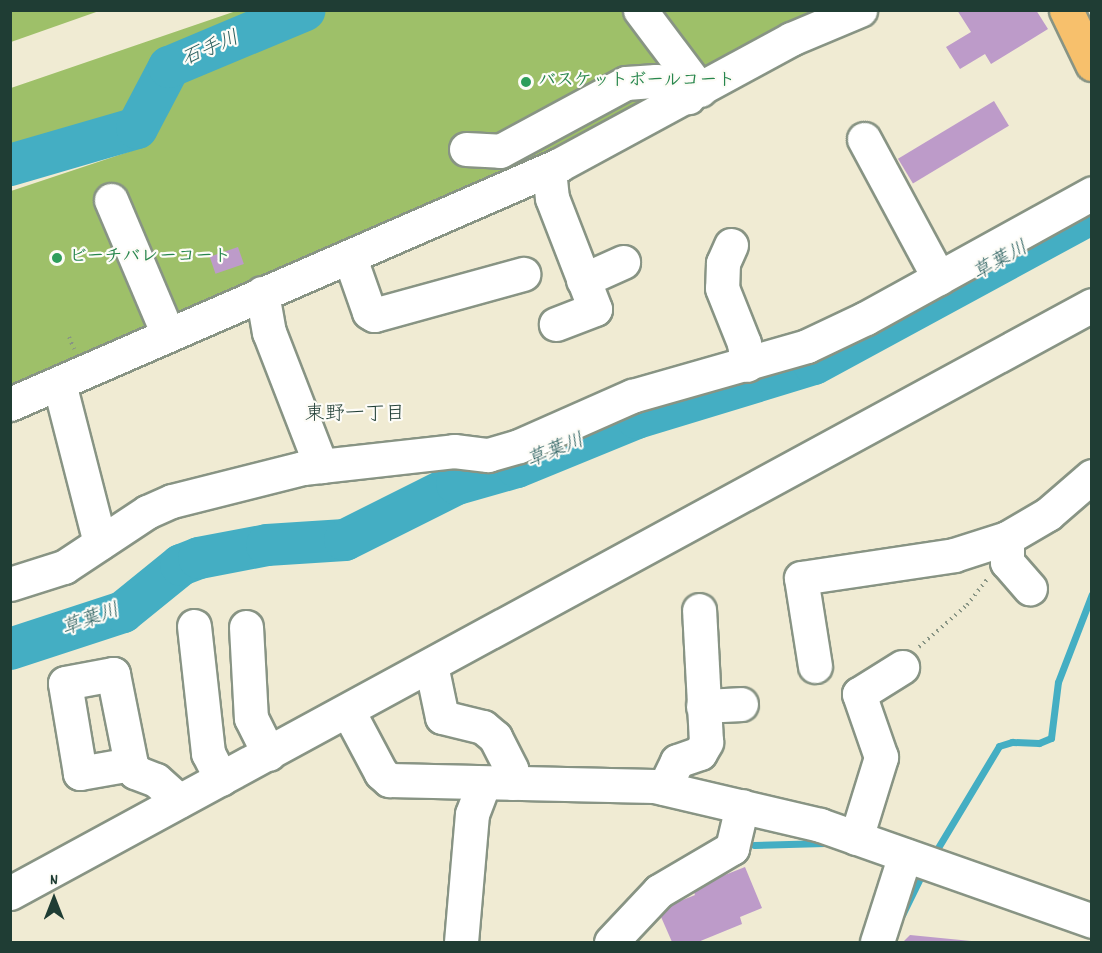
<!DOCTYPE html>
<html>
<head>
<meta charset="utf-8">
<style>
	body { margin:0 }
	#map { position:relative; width:1102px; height:953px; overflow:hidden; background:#f0ebd3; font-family:Dekko,"Klee One",sans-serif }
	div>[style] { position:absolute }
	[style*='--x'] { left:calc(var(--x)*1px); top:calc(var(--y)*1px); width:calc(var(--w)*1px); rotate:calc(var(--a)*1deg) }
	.green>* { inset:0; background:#9ec069 }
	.stream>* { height:7px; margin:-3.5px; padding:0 3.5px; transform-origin:3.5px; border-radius:3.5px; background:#44aec3 }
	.river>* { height:42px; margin:-21px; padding:0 21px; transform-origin:21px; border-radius:21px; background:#44aec3 }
	.building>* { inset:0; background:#bd9bc9; transform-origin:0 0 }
	.path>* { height:4px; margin-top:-2px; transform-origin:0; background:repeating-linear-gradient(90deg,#889484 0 1.5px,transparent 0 6px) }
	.roads { filter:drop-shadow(2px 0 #889484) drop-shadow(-2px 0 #889484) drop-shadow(0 2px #889484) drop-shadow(0 -2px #889484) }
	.minor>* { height:33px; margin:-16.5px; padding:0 16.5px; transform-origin:16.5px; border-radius:16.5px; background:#fff }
	.major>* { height:33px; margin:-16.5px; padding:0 16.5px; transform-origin:16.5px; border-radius:16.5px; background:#f7c06c }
	.dots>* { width:16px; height:16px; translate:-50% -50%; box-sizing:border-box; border:3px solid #fdfcf7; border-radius:50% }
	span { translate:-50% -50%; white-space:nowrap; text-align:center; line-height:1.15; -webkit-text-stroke:4.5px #fdfcf7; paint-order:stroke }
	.leisure-label { font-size:18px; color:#27864d; font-weight:700 }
	.left { translate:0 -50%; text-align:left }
	.water-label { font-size:20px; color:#2a5f5f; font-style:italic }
	.neighbourhood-label { font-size:20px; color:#1f3d34 }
	.frame { position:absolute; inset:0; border:12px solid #1f3d34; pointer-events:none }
	.north { position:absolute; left:24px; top:869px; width:60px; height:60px; -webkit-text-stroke:4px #fdfcf7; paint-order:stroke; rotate:0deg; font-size:16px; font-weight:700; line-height:24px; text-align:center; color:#1f3d34 }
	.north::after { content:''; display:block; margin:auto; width:21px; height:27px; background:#1f3d34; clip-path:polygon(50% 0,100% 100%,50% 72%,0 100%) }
</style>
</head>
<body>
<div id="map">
	<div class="green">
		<i style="clip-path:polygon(11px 10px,99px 10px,99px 11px,11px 42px)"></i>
		<i style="clip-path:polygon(236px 11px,814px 11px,704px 69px,634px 116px,11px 395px,11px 191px,146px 146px,11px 181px,11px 88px)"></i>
	</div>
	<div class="stream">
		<i style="--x:754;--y:845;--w:71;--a:-1.6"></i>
		<i style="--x:933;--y:856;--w:128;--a:-59"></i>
		<i style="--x:999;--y:746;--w:14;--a:-17"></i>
		<i style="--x:1012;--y:742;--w:27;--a:2"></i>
		<i style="--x:1039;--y:743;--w:13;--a:-23"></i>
		<i style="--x:1051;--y:738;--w:56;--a:-82.9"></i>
		<i style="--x:1058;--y:682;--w:94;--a:-68.9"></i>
		<i style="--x:902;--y:915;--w:46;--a:-64"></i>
	</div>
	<div class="river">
		<i style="--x:10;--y:165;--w:132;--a:-16.2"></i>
		<i style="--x:137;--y:128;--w:69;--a:-62.3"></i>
		<i style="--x:169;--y:67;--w:147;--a:-22.7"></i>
		<i style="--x:10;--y:649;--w:119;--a:-18.1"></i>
		<i style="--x:123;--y:612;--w:75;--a:-39"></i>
		<i style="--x:181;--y:565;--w:19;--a:-21"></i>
		<i style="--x:199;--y:558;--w:69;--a:-10.8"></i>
		<i style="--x:267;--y:545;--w:78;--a:-3.7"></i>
		<i style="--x:345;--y:540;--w:125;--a:-26.6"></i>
		<i style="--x:457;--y:484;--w:62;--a:-15.8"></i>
		<i style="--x:517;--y:467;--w:130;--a:-22.2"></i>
		<i style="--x:637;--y:418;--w:185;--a:-17"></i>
		<i style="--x:814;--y:364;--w:316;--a:-28.5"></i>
	</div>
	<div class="building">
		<i style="clip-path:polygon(957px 10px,1036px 10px,1048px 29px,991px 64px,985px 54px,960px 69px,946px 47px,971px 32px)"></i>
		<i style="left:994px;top:101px;width:29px;height:112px;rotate:59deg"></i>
		<i style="left:238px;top:247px;width:18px;height:30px;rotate:71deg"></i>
		<i style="clip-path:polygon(745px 867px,762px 908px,740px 917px,742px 924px,698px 942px,672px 942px,658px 910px,695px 895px,692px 888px)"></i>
		<i style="clip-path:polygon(910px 935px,971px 941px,971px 942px,903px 942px)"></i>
	</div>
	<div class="path">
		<i style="--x:69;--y:337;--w:13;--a:67"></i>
		<i style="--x:919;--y:647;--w:64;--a:-41.2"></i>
		<i style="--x:967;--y:605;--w:33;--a:-52"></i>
	</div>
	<div class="roads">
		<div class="minor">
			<i style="--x:640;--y:10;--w:100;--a:53.1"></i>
			<i style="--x:864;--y:139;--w:158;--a:61.7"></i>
			<i style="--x:466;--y:149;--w:34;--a:3"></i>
			<i style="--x:500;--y:151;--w:143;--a:-28.4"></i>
			<i style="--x:626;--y:83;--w:30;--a:-4"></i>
			<i style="--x:656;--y:81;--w:36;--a:27"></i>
			<i style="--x:549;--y:170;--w:28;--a:84"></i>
			<i style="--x:552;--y:198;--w:119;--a:68.8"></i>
			<i style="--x:595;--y:309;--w:42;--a:159"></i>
			<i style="--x:111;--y:200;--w:146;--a:67"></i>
			<i style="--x:731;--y:245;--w:20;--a:114"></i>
			<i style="--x:723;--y:263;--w:25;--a:92"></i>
			<i style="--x:722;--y:288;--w:59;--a:68.2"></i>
			<i style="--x:744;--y:343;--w:22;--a:82"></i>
			<i style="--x:350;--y:258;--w:57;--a:70.6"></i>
			<i style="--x:369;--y:312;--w:6;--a:31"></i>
			<i style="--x:374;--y:315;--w:155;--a:-15.4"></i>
			<i style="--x:583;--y:280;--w:44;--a:-24.2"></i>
			<i style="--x:262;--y:293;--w:40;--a:80"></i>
			<i style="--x:269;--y:332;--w:144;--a:68.8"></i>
			<i style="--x:59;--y:383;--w:165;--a:75.6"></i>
			<i style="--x:10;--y:404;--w:599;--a:-23.53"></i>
			<i style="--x:559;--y:165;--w:264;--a:-28.5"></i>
			<i style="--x:791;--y:39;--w:75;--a:-22.8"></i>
			<i style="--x:1007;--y:538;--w:24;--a:90"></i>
			<i style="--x:1007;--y:562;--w:35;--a:49"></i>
			<i style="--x:10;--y:584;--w:57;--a:-17.5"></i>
			<i style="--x:64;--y:567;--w:100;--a:-33.5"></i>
			<i style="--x:147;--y:512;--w:27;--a:-24"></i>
			<i style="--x:172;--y:501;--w:135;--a:-14.1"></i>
			<i style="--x:303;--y:468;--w:152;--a:-6.4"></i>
			<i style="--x:454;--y:451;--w:34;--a:7"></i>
			<i style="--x:488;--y:455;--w:32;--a:-16"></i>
			<i style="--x:519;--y:446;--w:124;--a:-23.9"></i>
			<i style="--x:632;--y:396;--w:182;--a:-15.9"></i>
			<i style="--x:807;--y:346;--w:65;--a:-25.4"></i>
			<i style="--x:866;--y:318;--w:258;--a:-28.9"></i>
			<i style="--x:194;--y:626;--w:128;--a:83.7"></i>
			<i style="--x:208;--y:753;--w:29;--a:63"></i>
			<i style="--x:246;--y:627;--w:91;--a:86.9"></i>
			<i style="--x:251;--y:718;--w:40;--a:63.4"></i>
			<i style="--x:431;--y:665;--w:53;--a:78.1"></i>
			<i style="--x:442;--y:717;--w:42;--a:13.7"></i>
			<i style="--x:483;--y:727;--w:16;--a:40"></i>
			<i style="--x:495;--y:737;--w:36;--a:63"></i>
			<i style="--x:511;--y:769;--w:14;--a:86"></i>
			<i style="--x:815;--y:666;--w:89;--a:-99"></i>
			<i style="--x:801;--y:578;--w:155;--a:-8.5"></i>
			<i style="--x:954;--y:555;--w:56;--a:-17.8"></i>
			<i style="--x:1007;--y:538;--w:48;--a:-30.3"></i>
			<i style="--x:1048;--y:514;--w:58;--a:-40.8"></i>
			<i style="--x:703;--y:706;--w:38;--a:-3"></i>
			<i style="--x:348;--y:711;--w:70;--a:62"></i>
			<i style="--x:381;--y:773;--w:11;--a:41"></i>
			<i style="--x:389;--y:780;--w:265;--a:1.3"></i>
			<i style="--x:654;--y:786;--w:171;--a:13.2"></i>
			<i style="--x:820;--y:825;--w:288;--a:19.4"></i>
			<i style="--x:131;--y:764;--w:52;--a:170"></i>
			<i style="--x:80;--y:773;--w:91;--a:-99.5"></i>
			<i style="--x:65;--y:683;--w:49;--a:-10.6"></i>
			<i style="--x:113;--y:674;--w:92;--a:78.7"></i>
			<i style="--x:131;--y:764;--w:9;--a:63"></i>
			<i style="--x:135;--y:772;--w:22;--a:21"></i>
			<i style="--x:156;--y:780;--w:31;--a:42"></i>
			<i style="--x:664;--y:788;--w:30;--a:-64"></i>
			<i style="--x:677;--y:761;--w:24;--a:-19"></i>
			<i style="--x:700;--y:753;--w:13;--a:-61"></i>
			<i style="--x:706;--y:742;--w:132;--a:-93"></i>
			<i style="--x:856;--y:838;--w:85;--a:-72.8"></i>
			<i style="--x:881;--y:757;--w:67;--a:-109.2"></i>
			<i style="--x:859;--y:694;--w:51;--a:-32.1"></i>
			<i style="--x:10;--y:893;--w:1231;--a:-28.52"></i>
			<i style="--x:461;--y:942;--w:128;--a:-85.1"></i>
			<i style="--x:472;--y:814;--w:33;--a:-69"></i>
			<i style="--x:611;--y:942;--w:70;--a:-46.7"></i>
			<i style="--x:659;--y:891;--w:85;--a:-30.5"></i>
			<i style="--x:732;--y:848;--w:43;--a:-76.6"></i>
			<i style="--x:877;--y:942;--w:91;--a:-72.2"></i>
		</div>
		<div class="major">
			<i style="--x:1066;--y:10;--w:60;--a:64.3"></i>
		</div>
	</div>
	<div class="dots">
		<i style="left:526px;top:82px;background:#2e9e5b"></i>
		<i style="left:57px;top:258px;background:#2e9e5b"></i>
	</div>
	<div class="leisure-label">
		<span class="left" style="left:538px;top:82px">バスケットボールコート</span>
		<span class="left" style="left:69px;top:258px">ビーチバレーコート</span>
	</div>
	<div class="water-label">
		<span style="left:211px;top:50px;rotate:-23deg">石手川</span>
		<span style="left:1001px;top:262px;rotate:-29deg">草葉川</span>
		<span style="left:556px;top:452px;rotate:-22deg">草葉川</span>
		<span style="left:91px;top:621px;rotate:-20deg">草葉川</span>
	</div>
	<div class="neighbourhood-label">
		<span style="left:355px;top:415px">東野一丁目</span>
	</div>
	<div class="frame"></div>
	<div class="north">N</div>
</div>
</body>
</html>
